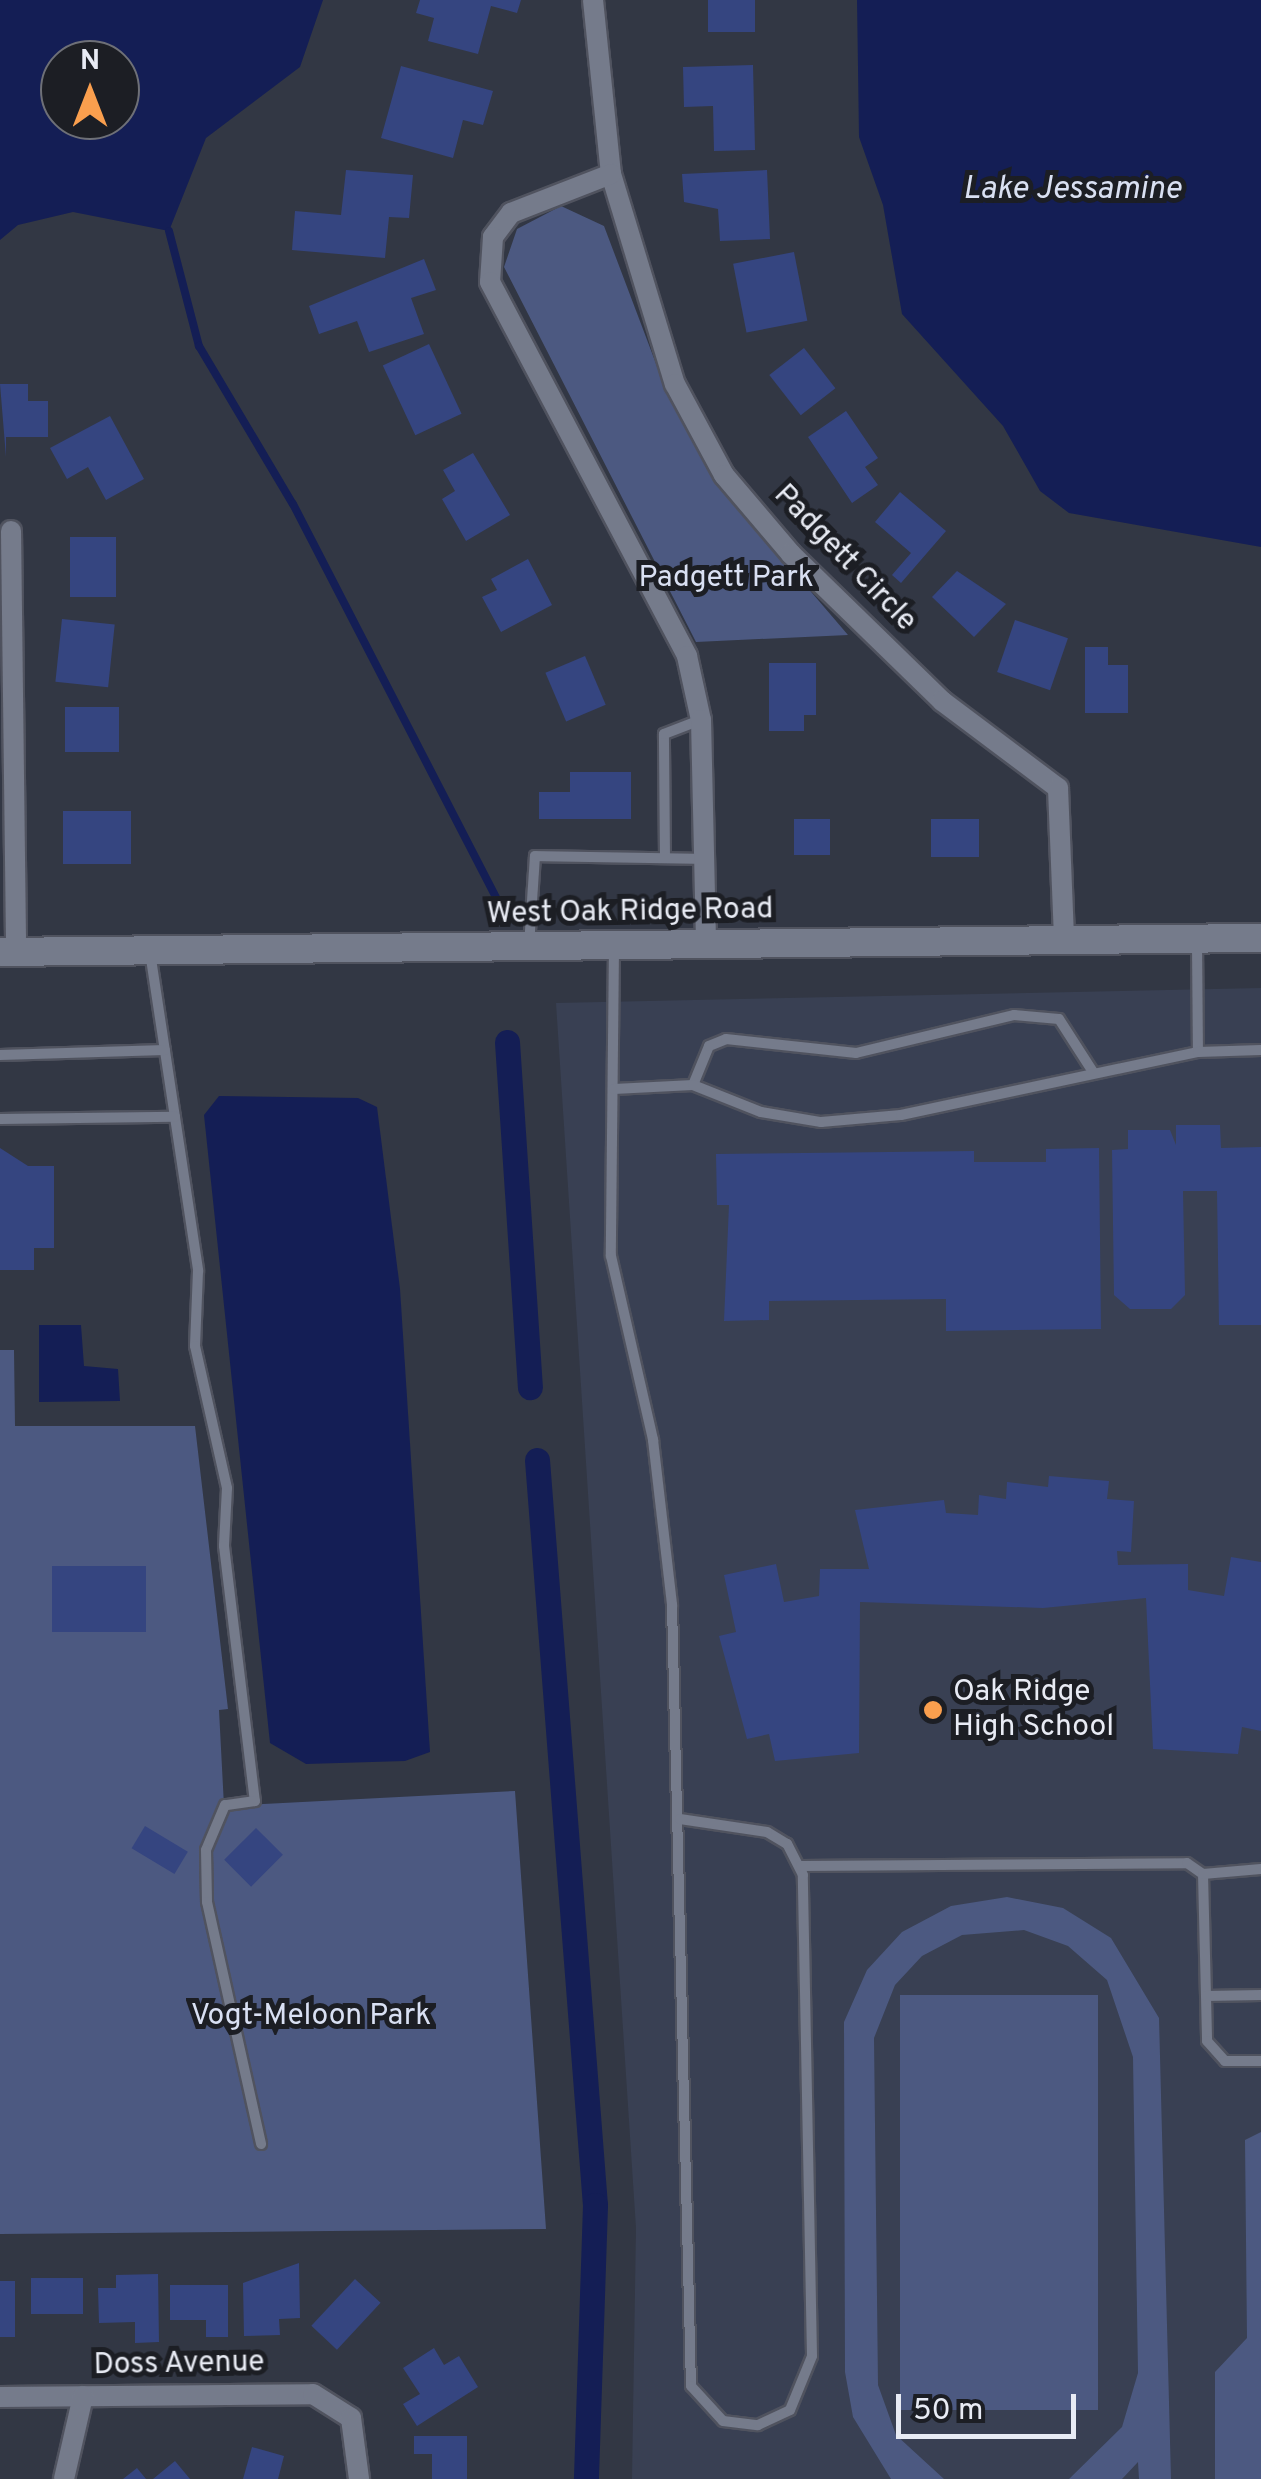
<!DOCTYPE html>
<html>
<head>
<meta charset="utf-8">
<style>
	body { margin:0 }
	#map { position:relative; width:1261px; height:2479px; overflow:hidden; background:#323744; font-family:Overpass,sans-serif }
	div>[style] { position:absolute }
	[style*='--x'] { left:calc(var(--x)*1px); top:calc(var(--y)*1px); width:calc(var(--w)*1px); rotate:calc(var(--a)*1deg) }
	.built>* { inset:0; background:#394053 }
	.green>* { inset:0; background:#4c5981; transform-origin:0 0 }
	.water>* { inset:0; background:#141e55 }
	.stream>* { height:8px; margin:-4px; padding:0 4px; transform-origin:4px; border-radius:4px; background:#141e55 }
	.canal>* { height:25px; margin:-12.5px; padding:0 12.5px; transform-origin:12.5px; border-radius:12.5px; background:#141e55 }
	.building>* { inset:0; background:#354580; transform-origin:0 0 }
	.roads { filter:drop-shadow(2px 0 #50535f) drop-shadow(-2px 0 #50535f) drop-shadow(0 2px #50535f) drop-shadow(0 -2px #50535f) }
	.service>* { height:10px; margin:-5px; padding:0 5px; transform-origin:5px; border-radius:5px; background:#757b8b }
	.minor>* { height:20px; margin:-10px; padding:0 10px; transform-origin:10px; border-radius:10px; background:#757b8b }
	.secondary>* { height:28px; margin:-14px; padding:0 14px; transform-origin:14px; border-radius:14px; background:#757b8b }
	.dots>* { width:28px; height:28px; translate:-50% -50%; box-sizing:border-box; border:5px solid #1c1e24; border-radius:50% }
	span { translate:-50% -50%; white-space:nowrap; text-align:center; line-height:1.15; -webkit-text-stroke:10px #1c1e24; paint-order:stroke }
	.street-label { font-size:30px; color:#e8ebf4 }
	.park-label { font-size:30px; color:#d9e0f3 }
	.poi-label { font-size:30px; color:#e8ebf4 }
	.left { translate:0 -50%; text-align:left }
	.water-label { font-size:32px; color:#d9e0f2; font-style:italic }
	.north { position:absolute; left:40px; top:40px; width:100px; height:100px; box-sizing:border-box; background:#1c1e24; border:2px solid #6e7077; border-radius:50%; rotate:0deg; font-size:28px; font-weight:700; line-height:40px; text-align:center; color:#e8ebf4 }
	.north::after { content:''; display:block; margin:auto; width:35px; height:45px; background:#fa9f4e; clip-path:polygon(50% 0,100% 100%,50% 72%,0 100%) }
	.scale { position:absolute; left:896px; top:2394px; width:180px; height:45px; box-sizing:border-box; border:5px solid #e8ebf4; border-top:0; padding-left:12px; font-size:30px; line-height:35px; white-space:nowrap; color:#e8ebf4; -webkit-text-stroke:8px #1c1e24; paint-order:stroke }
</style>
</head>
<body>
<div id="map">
	<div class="built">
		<i style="clip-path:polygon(1261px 988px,1261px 2479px,632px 2479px,636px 2228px,556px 1003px)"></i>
	</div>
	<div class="green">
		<i style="clip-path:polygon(561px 206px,604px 226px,669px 398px,718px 483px,848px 635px,696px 642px,504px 267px,517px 229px)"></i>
		<i style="clip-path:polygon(0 1350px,14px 1350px,15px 1426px,195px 1426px,228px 1709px,219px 1710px,224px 1806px,515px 1791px,546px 2229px,0 2234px)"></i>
		<i style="clip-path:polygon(1007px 1897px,1063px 1908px,1111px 1938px,1159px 2018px,1171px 2479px,1139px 2479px,1138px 2462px,1122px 2479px,1069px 2479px,1122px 2427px,1138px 2373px,1133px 2057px,1107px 1980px,1068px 1946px,1024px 1930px,962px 1935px,922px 1956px,895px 1985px,874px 2038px,878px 2385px,896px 2435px,944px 2479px,891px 2479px,853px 2417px,845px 2372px,844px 2022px,867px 1970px,902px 1932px,951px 1906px)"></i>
		<i style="left:900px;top:1995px;width:198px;height:415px"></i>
		<i style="clip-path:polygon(1261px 2132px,1261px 2479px,1215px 2479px,1215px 2372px,1247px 2338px,1245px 2140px)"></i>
	</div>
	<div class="water">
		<i style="clip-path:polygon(evenodd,0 0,323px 0,300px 67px,206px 138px,169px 231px,73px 212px,18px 225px,0 240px,0 0,60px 60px,120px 60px,120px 120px,60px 120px,60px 60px)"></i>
		<i style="clip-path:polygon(857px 0,1261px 0,1261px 547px,1069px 513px,1040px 491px,1003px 426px,902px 314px,883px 205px,859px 137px)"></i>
		<i style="clip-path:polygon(219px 1096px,358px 1098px,377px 1107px,400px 1289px,430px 1752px,405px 1761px,306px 1764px,270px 1743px,204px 1115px)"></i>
		<i style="clip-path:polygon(39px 1325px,81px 1325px,84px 1366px,118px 1369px,120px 1401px,39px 1402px)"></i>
	</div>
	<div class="stream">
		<i style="--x:169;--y:231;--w:119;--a:75.4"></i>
		<i style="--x:199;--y:346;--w:184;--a:59.3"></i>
		<i style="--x:293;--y:504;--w:447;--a:62.7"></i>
	</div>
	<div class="canal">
		<i style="--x:507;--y:1042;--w:346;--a:86.2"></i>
		<i style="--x:537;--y:1460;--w:747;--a:85.55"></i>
		<i style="--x:595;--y:2205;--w:274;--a:91.9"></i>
	</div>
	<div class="building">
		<i style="clip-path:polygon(420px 0,521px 0,517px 13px,491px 6px,478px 54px,428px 41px,434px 18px,416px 13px)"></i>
		<i style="left:708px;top:0;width:47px;height:32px"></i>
		<i style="clip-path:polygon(753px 65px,755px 150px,714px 151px,713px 106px,684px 107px,683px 67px)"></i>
		<i style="clip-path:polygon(401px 66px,493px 91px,483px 125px,463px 120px,453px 158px,381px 138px)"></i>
		<i style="clip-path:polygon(346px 170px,413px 175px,409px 218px,389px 217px,385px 258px,292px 250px,295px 211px,341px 215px)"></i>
		<i style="clip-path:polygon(767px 170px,770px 239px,720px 241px,718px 209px,684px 202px,682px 174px)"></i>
		<i style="left:794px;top:252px;width:70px;height:62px;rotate:79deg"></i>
		<i style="clip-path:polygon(424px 259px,436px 290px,411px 298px,424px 334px,369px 352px,357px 321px,319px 334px,309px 306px)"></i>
		<i style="left:429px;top:344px;width:77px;height:51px;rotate:65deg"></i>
		<i style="left:804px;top:348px;width:51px;height:44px;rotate:52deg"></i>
		<i style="clip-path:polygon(0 384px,28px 384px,28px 401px,48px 401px,48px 437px,6px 437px,6px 457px)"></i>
		<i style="clip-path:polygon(846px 411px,878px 458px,865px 467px,878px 485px,852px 503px,808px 437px)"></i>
		<i style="clip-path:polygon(110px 416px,144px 479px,106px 500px,88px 467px,67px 479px,50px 448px)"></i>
		<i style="clip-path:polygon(473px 453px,510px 515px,466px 541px,442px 499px,455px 491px,443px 470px)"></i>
		<i style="clip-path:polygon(900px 492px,946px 531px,901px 583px,892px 575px,911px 553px,875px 522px)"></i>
		<i style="left:70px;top:537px;width:46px;height:60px"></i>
		<i style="clip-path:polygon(528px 559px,552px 605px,501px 632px,482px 597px,497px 590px,491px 579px)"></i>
		<i style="clip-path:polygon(957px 571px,1006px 604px,974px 637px,932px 597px)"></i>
		<i style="left:62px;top:619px;width:53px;height:63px;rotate:6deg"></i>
		<i style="left:1015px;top:620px;width:56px;height:55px;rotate:19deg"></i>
		<i style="clip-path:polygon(1085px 647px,1108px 647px,1108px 665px,1128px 665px,1128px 713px,1085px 713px)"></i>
		<i style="left:585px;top:656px;width:53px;height:43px;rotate:67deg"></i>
		<i style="clip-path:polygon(769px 663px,816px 663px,816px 715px,804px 715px,804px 731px,769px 731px)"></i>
		<i style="left:65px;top:707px;width:54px;height:45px"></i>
		<i style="clip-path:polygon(570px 772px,631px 772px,631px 819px,539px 819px,539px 792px,570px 792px)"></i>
		<i style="left:63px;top:811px;width:68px;height:53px"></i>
		<i style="left:794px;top:819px;width:36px;height:36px"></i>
		<i style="left:931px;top:819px;width:48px;height:38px"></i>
		<i style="clip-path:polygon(1176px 1125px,1220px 1125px,1221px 1148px,1261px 1147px,1261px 1325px,1219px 1325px,1217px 1191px,1183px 1191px,1185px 1295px,1171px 1309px,1130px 1309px,1114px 1295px,1112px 1150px,1128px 1149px,1128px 1130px,1170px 1130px,1176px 1145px)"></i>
		<i style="clip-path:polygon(0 1148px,28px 1166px,54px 1166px,54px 1248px,34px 1248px,34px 1270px,0 1270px)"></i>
		<i style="clip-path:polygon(1099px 1148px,1101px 1329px,946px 1331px,946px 1299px,769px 1301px,769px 1320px,724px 1321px,729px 1205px,717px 1205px,716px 1154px,974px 1151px,974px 1162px,1046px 1162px,1046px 1149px)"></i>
		<i style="clip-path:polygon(1049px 1476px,1109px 1481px,1107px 1499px,1134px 1501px,1131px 1552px,1117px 1551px,1118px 1565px,1188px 1564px,1188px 1590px,1224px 1596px,1231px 1557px,1261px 1562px,1261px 1731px,1242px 1727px,1238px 1754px,1153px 1749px,1146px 1598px,1043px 1608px,860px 1602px,859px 1753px,775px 1761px,769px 1734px,747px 1739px,719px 1636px,736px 1632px,724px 1575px,776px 1564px,784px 1602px,819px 1596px,820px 1569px,869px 1569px,855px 1510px,944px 1500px,946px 1513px,978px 1515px,979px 1495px,1006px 1499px,1007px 1482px,1048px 1487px)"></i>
		<i style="left:52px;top:1566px;width:94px;height:66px"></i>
		<i style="left:145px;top:1826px;width:50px;height:26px;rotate:31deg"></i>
		<i style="left:256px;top:1828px;width:38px;height:45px;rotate:45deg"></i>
		<i style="clip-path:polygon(299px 2263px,300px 2318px,279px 2319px,280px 2335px,244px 2336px,243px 2283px)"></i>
		<i style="clip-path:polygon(158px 2274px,159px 2342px,135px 2343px,135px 2322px,99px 2323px,98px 2288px,116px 2288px,116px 2275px)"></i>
		<i style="left:31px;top:2278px;width:52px;height:36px"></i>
		<i style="left:355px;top:2279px;width:35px;height:64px;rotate:43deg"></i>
		<i style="left:0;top:2281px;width:15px;height:56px"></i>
		<i style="clip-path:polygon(170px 2285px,228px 2285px,228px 2337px,206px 2337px,206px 2320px,170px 2320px)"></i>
		<i style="clip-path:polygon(434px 2348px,444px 2365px,459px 2356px,478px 2387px,417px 2426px,403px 2404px,420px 2394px,403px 2368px)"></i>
		<i style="clip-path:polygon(414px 2436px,467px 2436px,467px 2479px,432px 2479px,432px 2454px,414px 2454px)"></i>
		<i style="clip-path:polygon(252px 2447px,284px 2456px,278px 2479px,243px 2479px)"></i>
		<i style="clip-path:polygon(175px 2461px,190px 2479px,153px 2479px)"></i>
		<i style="clip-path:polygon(137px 2468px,146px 2479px,123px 2479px)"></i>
	</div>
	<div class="roads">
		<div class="service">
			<i style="--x:665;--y:858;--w:124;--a:-90.5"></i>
			<i style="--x:664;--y:734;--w:39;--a:-21"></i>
			<i style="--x:1197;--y:943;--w:109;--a:89.5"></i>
			<i style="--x:529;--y:946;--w:90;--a:-86.2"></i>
			<i style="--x:535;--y:856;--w:169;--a:1"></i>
			<i style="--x:614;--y:947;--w:309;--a:90.6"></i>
			<i style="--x:611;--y:1256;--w:189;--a:77.1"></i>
			<i style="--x:653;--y:1440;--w:166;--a:83.4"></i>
			<i style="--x:672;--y:1605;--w:781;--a:88.61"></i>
			<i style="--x:691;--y:2386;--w:47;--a:47.6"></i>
			<i style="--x:723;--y:2421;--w:35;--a:7"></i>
			<i style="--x:758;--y:2425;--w:35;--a:-25"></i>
			<i style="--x:790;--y:2410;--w:58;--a:-67.8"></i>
			<i style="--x:812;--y:2356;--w:481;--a:-91.1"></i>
			<i style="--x:803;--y:1875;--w:35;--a:-117"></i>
			<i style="--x:787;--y:1844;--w:23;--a:-149"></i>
			<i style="--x:767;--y:1832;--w:88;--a:-171.5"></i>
			<i style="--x:150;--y:952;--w:323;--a:81.4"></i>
			<i style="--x:198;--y:1271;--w:75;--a:92.3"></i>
			<i style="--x:195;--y:1346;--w:146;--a:77.3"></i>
			<i style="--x:227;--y:1488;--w:58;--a:93"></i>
			<i style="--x:224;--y:1546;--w:257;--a:83.1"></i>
			<i style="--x:255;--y:1801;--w:30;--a:172"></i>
			<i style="--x:225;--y:1805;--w:49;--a:112.9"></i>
			<i style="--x:206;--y:1850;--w:52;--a:88.9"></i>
			<i style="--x:207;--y:1902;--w:248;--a:77.4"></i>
			<i style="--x:0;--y:1055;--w:165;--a:-1.7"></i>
			<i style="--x:693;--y:1085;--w:42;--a:-67.7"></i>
			<i style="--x:709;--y:1046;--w:18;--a:-22"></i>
			<i style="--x:726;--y:1039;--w:131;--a:6.1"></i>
			<i style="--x:856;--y:1053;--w:163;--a:-13.5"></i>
			<i style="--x:1014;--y:1015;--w:45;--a:5.1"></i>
			<i style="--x:1059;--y:1019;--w:63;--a:57.3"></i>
			<i style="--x:614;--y:1089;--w:79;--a:-2.9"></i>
			<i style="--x:693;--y:1085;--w:73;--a:21.7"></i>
			<i style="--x:761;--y:1112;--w:61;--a:9.5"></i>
			<i style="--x:821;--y:1122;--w:80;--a:-5"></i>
			<i style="--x:901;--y:1115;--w:304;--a:-12"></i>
			<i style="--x:1198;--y:1052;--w:63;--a:-1.8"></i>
			<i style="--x:0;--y:1119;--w:175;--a:-0.7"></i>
			<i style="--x:801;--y:1866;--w:386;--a:-0.4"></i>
			<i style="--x:1187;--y:1863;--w:19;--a:35"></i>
			<i style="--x:1203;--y:1874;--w:167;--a:88.6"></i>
			<i style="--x:1207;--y:2041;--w:27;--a:48"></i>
			<i style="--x:1225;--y:2061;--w:36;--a:0"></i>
			<i style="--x:1203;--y:1874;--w:58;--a:-4.9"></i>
			<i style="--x:1206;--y:1996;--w:55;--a:-1"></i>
		</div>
		<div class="minor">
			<i style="--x:593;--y:0;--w:175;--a:84.1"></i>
			<i style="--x:611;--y:174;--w:220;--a:73.1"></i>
			<i style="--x:675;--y:384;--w:103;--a:61.7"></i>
			<i style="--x:724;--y:475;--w:104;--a:49.7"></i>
			<i style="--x:791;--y:554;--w:211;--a:44.2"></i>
			<i style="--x:942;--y:701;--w:145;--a:36.9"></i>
			<i style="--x:1058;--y:788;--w:152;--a:87.7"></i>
			<i style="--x:611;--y:174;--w:107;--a:158.7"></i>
			<i style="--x:511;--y:213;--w:30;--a:127"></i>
			<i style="--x:493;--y:237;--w:45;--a:93.8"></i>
			<i style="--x:490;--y:282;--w:423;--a:62.2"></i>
			<i style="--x:687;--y:656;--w:66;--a:77.7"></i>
			<i style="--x:701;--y:720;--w:225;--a:88.7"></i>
			<i style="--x:11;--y:531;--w:421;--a:89.3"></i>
			<i style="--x:0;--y:2397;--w:313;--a:-0.5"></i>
			<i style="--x:313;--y:2394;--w:45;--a:32.3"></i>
			<i style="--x:351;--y:2418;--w:62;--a:82.5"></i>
			<i style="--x:64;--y:2479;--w:85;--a:-77.1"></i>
		</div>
		<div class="secondary">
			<i style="--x:0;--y:952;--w:1261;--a:-0.64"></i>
		</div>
	</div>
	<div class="dots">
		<i style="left:933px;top:1710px;background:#fa9f4e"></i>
	</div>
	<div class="street-label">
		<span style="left:844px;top:559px;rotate:46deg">Padgett Circle</span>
		<span style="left:630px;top:913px;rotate:-1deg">West Oak Ridge Road</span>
		<span style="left:179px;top:2365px;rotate:-1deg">Doss Avenue</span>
	</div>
	<div class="park-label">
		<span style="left:726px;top:579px">Padgett Park</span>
		<span style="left:311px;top:2017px">Vogt-Meloon Park</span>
	</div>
	<div class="poi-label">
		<span class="left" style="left:953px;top:1710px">Oak Ridge<br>High School</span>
	</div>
	<div class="water-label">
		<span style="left:1072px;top:190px">Lake Jessamine</span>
	</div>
	<div class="north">N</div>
	<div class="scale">50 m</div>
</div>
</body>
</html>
